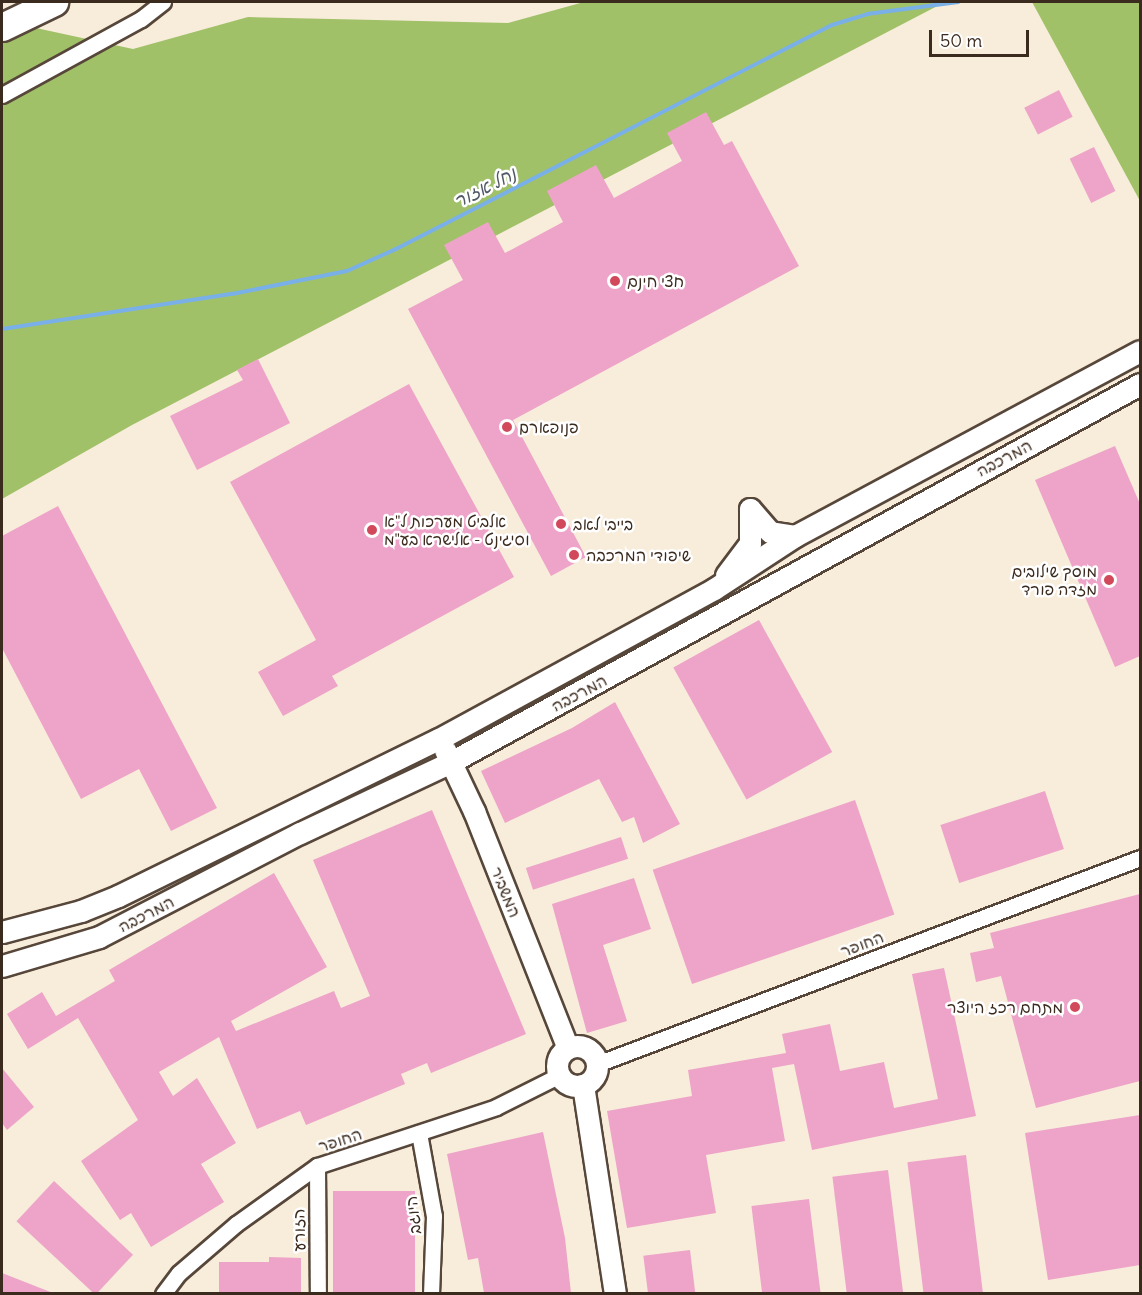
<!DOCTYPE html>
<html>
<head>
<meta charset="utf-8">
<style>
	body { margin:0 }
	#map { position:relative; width:1142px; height:1295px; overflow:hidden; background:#f8ecda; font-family:Delius,"Playpen Sans Hebrew",sans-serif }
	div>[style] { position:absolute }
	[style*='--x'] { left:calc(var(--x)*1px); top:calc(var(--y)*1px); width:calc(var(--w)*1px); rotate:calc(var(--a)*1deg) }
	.green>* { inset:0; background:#a1c169 }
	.stream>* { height:4px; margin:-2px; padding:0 2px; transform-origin:2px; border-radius:2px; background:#7ab0e8 }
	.building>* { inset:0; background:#eda4c8; transform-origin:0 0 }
	.roads { filter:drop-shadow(2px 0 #57473a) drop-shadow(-2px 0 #57473a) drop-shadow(0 2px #57473a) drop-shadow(0 -2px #57473a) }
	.street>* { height:15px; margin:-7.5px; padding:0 7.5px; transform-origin:7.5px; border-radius:7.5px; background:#fff }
	.secondary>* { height:21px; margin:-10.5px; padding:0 10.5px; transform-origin:10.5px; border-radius:10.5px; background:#fff }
	.secondary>.ring { margin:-10.5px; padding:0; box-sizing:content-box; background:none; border:21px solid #fff; border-radius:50% }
	.highway>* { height:27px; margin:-13.5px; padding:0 13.5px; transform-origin:13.5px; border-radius:13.5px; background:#fff }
	.dots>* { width:16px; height:16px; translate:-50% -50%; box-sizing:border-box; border:3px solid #fff; border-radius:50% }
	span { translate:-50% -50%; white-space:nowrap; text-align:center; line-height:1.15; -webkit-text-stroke:5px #fff; paint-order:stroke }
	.poi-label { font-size:16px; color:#3b2a1e }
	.left { translate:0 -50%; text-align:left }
	.right { translate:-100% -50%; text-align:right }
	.street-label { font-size:16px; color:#3b2a1e }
	.water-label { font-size:18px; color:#515965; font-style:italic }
	.frame { position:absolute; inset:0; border:3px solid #3b2a1e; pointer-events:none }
	.scale { position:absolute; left:929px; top:30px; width:100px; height:27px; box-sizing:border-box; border:3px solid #3b2a1e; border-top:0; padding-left:8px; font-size:18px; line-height:21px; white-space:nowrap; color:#3b2a1e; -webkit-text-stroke:4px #fff; paint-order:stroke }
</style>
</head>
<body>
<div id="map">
	<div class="green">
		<i style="clip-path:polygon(584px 2px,945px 2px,132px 425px,2px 499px,2px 42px,36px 28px,133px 49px,248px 17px,508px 23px)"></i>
		<i style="clip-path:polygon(1032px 2px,1140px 2px,1140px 201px)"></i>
	</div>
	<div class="stream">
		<i style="--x:2;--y:329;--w:233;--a:-8.7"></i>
		<i style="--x:232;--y:294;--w:117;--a:-11.3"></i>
		<i style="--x:347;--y:271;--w:54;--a:-24.2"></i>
		<i style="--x:396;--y:249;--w:490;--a:-27.2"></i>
		<i style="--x:832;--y:25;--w:37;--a:-17"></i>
		<i style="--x:867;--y:14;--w:92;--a:-7.5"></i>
	</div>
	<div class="building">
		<i style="left:1059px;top:90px;width:30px;height:39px;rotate:63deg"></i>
		<i style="clip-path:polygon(706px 112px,724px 145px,732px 141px,799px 266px,513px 420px,586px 557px,551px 576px,408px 309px,463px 280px,444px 245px,488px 222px,505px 253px,563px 222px,547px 191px,596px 165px,614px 198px,682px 161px,667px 133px)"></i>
		<i style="left:1094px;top:147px;width:49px;height:27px;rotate:64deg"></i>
		<i style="clip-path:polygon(258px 359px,290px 423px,197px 470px,170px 416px,243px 380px,237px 370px)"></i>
		<i style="clip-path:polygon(409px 384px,514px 577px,332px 676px,338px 686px,283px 716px,258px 672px,316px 640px,230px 482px)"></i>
		<i style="clip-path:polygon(1115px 446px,1140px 504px,1140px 656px,1115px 667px,1035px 480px)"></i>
		<i style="clip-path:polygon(58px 506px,217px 808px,171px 831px,139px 769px,81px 799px,2px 648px,2px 536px)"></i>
		<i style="left:759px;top:620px;width:151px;height:98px;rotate:61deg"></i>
		<i style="clip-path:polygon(615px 702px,680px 824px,643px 843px,634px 817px,622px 822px,599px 779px,505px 823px,481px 771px,572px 728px)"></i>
		<i style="left:1045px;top:791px;width:61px;height:110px;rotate:72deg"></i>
		<i style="left:855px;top:800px;width:121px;height:214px;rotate:71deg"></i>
		<i style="clip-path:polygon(432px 810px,526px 1034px,431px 1073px,427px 1063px,401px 1074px,405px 1084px,306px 1125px,300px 1111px,257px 1129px,219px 1037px,159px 1072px,173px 1096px,197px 1078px,236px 1143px,201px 1164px,224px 1202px,151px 1247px,131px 1213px,120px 1220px,81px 1161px,138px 1120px,78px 1018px,28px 1049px,7px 1014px,42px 992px,56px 1016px,115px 981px,109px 970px,274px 873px,327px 967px,231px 1021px,236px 1031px,334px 991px,341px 1008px,370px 996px,313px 860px)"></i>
		<i style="left:621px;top:837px;width:23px;height:100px;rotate:72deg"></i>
		<i style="clip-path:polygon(634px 878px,651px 929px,603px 945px,627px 1021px,587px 1033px,552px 904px)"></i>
		<i style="clip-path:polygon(1140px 894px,1140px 1081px,1036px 1108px,1001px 976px,976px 982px,970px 953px,994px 948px,990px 933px)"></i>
		<i style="clip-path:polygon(944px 968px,976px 1116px,812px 1150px,794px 1064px,772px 1068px,785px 1141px,706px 1155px,716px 1213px,627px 1228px,607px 1111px,692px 1096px,688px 1070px,786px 1053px,782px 1034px,830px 1024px,840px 1071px,884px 1062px,894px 1108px,938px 1099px,912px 974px)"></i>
		<i style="clip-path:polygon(2px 1068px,34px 1107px,7px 1130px,2px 1123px)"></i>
		<i style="clip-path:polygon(1140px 1115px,1140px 1265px,1048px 1280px,1025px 1133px)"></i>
		<i style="clip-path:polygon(543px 1132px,565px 1238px,571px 1293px,484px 1293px,478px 1258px,468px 1260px,447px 1154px)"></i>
		<i style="left:966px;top:1155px;width:138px;height:59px;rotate:83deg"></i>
		<i style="left:888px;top:1170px;width:124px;height:56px;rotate:83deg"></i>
		<i style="left:54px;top:1181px;width:108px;height:55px;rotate:43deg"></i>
		<i style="left:333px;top:1191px;width:82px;height:102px"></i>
		<i style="left:809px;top:1199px;width:95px;height:58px;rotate:83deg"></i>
		<i style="left:690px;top:1250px;width:43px;height:47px;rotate:83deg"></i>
		<i style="clip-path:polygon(269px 1257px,301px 1258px,301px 1293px,219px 1293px,219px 1262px,269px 1262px)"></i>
		<i style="clip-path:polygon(2px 1273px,53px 1293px,2px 1293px)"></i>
	</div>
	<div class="roads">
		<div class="street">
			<i style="--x:2;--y:95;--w:158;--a:-28.7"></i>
			<i style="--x:141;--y:19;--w:28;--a:-38"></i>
			<i style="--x:597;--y:1064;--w:581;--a:-20.78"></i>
			<i style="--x:419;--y:1133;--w:84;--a:79.8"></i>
			<i style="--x:434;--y:1216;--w:78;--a:92.2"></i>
			<i style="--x:317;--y:1166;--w:128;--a:89.6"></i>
			<i style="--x:163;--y:1294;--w:26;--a:-53"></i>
			<i style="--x:179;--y:1273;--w:75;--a:-40.7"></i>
			<i style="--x:236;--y:1224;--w:100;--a:-35.6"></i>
			<i style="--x:317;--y:1166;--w:188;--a:-18.2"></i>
			<i style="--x:496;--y:1107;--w:72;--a:-26.6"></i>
		</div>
		<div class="secondary">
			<i style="--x:750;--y:509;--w:30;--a:49"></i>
			<i style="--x:770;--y:532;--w:25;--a:9"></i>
			<i style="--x:726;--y:575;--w:40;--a:-53"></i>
			<i style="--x:750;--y:543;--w:34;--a:-90"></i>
			<i style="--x:445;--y:750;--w:68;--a:64.6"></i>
			<i style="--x:474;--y:811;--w:255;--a:68.4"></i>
			<i style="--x:2;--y:932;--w:82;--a:-14.9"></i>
			<i style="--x:81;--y:911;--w:40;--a:-22"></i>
			<i style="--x:118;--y:896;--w:357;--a:-26.1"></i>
			<i style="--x:439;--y:739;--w:313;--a:-28.6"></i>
			<i style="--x:714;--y:589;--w:97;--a:-33.2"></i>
			<i style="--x:795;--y:536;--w:391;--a:-28.2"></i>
			<i style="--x:2;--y:966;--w:101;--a:-16.6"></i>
			<i style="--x:99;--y:937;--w:226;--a:-27.4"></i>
			<i style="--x:300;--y:833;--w:167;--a:-25.2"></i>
			<i style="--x:451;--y:762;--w:786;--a:-28.75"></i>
			<i class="ring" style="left:557px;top:1046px;width:19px;height:19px"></i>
			<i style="--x:583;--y:1085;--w:211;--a:81.3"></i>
		</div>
		<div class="highway">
			<i style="--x:2;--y:27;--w:58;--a:-25.7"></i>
		</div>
	</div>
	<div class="dots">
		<i style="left:615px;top:281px;background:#d1495b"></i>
		<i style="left:507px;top:427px;background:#d1495b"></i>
		<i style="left:561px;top:524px;background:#d1495b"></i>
		<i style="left:372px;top:530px;background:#d1495b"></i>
		<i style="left:574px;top:555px;background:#d1495b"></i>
		<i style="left:1109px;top:580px;background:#d1495b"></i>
		<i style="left:1075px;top:1007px;background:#d1495b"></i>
	</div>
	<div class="poi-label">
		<span class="left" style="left:627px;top:281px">חצי חינם</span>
		<span class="left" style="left:519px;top:427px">פנופארם</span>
		<span class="left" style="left:384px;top:530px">אלביט מערכות ל"א<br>וסיגינט - אלישרא בע"מ</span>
		<span class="left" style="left:573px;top:524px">בייבי לאב</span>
		<span class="left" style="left:586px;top:555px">שיפודי המרכבה</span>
		<span class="right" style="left:1097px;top:580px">מוסך שילובים<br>מזדה פורד</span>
		<span class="right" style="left:1063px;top:1007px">מתחם רכז היוצר</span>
	</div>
	<div class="street-label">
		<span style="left:1004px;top:458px;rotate:-28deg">המרכבה</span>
		<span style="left:579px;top:693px;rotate:-28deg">המרכבה</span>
		<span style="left:506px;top:892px;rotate:68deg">המשביר</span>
		<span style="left:146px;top:914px;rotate:-27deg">המרכבה</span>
		<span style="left:862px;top:944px;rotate:-21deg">החופר</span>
		<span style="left:340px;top:1140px;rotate:-18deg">החופר</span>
		<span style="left:413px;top:1215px;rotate:-96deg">היוגב</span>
		<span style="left:299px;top:1230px;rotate:-91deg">הזורע</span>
	</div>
	<div class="water-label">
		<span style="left:485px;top:188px;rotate:-27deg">נחל אזור</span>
	</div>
	<div class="frame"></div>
	<div class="scale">50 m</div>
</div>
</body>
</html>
